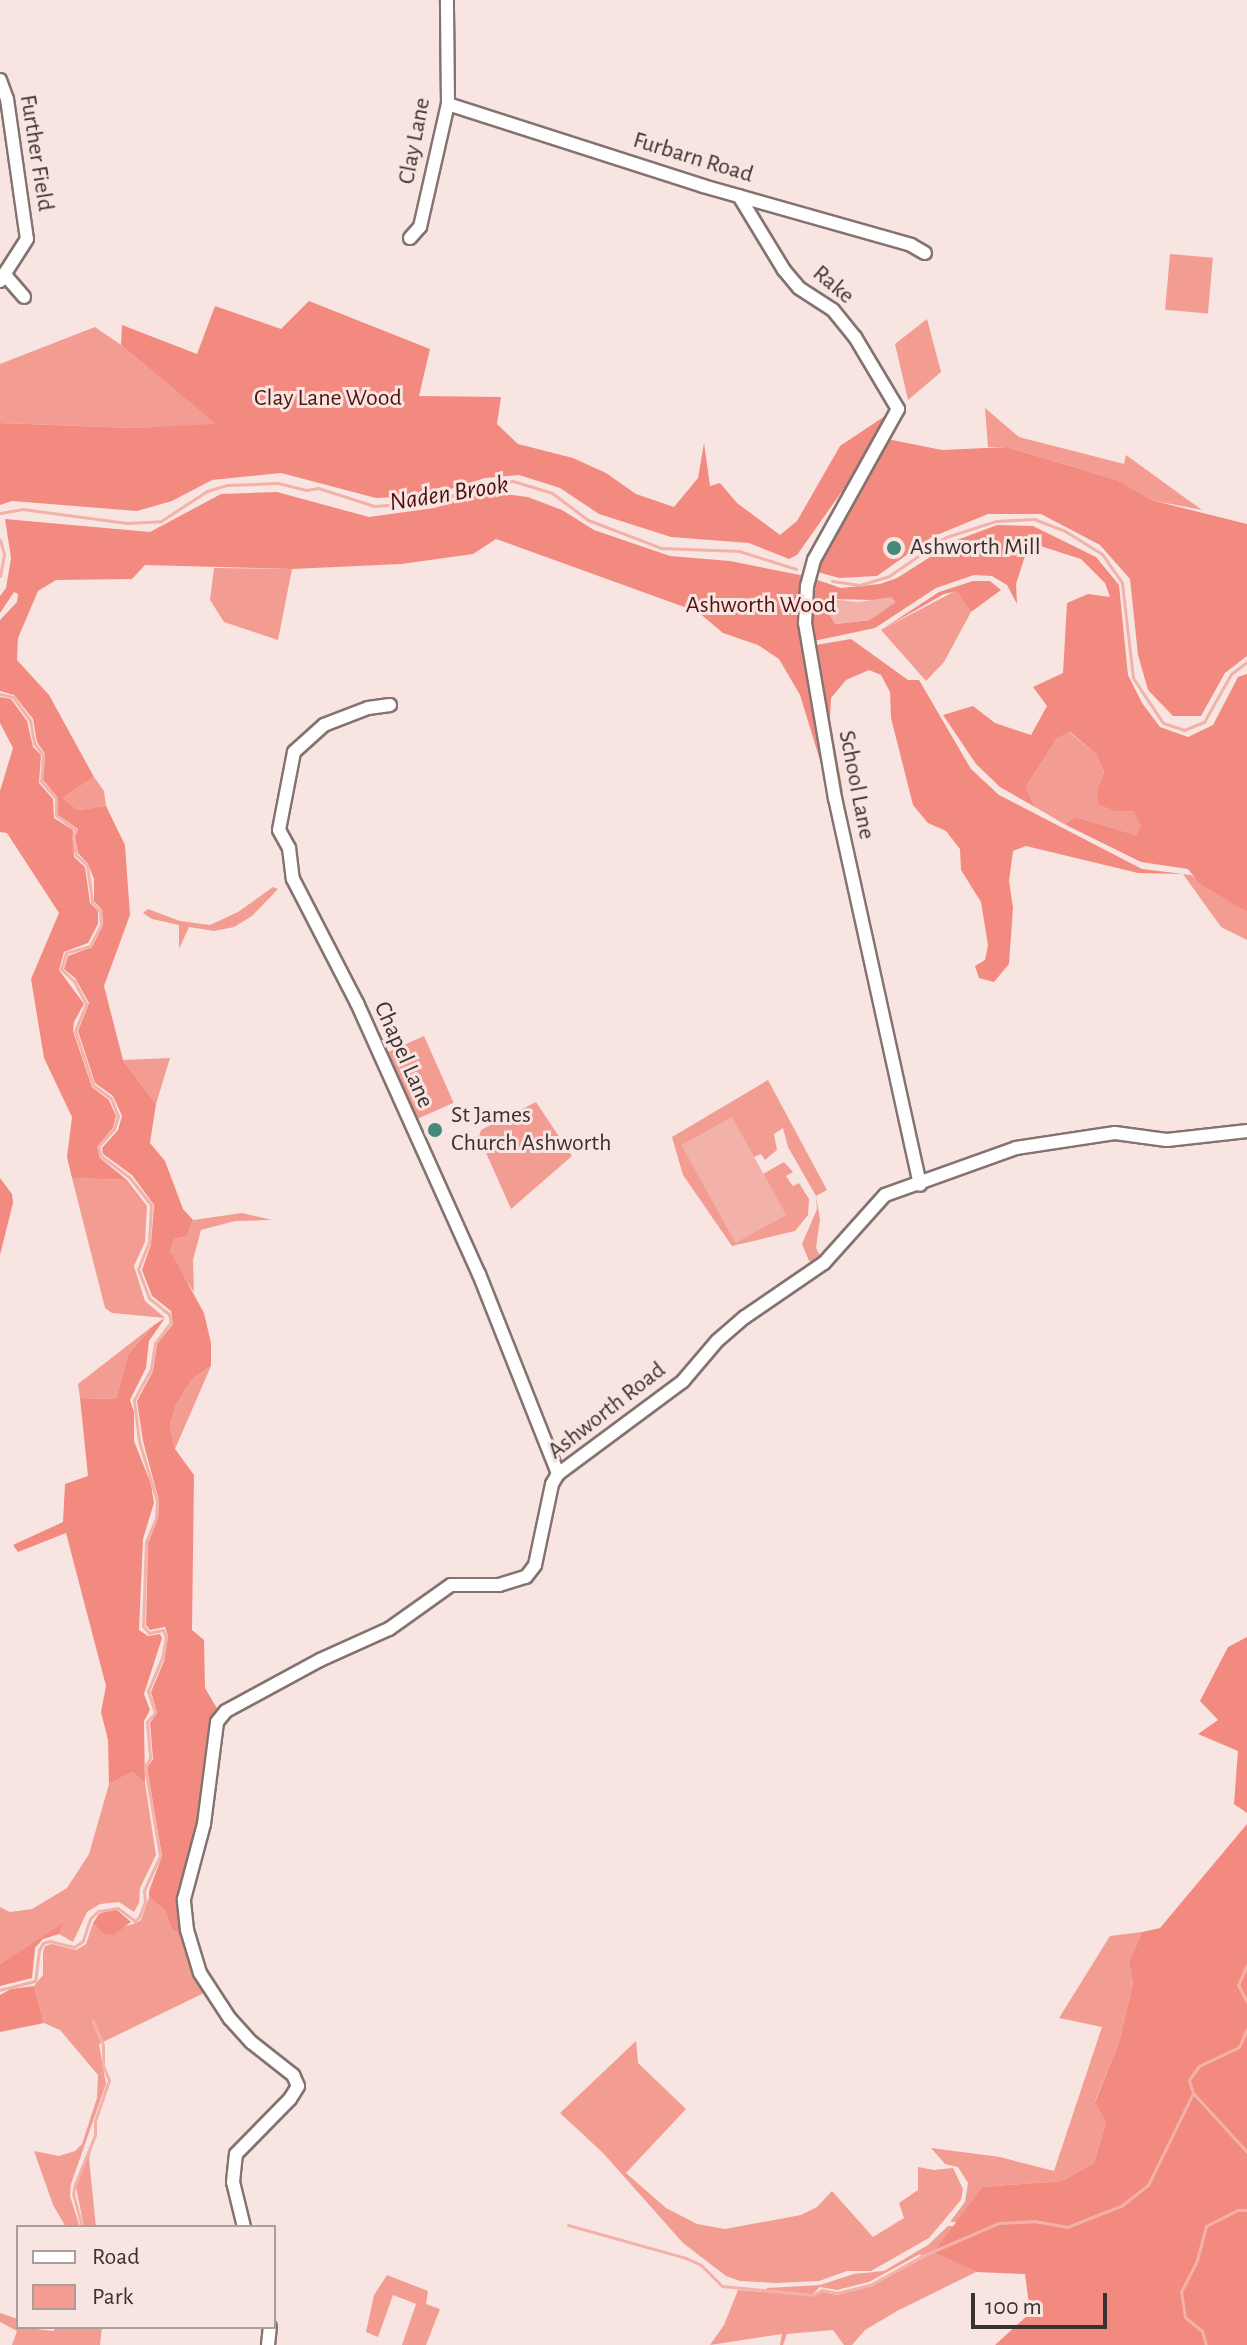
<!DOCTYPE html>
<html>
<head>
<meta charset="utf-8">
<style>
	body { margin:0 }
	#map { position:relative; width:1247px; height:2345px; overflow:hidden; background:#f8e5e2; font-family:"Alegreya Sans",sans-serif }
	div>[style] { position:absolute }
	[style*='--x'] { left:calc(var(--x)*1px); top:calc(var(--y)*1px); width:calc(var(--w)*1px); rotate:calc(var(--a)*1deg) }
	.green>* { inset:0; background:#f39c92; transform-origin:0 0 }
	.forest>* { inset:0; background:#f38a7f }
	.water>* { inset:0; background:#f3b2a9; transform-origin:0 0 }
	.stream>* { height:3px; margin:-1.5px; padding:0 1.5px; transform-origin:1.5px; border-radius:1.5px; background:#f3b2a9 }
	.roads { filter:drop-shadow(2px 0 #847370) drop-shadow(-2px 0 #847370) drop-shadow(0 2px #847370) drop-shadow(0 -2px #847370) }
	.minor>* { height:12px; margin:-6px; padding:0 6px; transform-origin:6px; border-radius:6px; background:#fff }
	.dots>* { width:22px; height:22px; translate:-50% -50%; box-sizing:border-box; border:4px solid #f8e5e2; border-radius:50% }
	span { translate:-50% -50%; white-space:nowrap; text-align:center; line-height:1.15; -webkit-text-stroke:6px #f8e5e2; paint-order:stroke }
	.street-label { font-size:24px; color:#3a3231 }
	.park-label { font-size:24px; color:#521210 }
	.poi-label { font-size:24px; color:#3a3231 }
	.left { translate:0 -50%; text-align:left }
	.water-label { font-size:26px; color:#4f0f0d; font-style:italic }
	.legend { position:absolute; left:16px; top:2225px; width:260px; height:104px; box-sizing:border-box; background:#f8e5e2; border:2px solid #ac9d9b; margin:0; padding:10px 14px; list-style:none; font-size:24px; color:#3a3231 }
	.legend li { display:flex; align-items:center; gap:16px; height:40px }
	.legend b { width:40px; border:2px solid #ac9d9b }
	.scale { position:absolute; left:971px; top:2293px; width:136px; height:36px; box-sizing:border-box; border:4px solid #3a3231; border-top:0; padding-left:10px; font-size:24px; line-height:28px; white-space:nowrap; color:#3a3231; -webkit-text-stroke:6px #f8e5e2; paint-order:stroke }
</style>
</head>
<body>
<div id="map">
	<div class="green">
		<i style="left:1170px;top:254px;width:43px;height:56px;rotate:5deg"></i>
		<i style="clip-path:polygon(927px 319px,941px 372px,908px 400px,895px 344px)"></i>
		<i style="clip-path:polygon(95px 327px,121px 345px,218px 425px,132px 428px,0 423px,0 364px)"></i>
		<i style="clip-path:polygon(985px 408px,1019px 437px,1124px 464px,1126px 455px,1202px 510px,1150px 500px,1117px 480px,1007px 447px,988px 447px)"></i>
		<i style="clip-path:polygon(214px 568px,292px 569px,278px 640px,224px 622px,210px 600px)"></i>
		<i style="clip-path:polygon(957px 590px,971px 612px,944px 662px,926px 681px,881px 630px)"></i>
		<i style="clip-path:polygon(1069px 732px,1096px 754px,1104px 772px,1098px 787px,1115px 811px,1133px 811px,1142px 826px,1136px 835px,1076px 817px,1064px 824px,1035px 807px,1026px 787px,1057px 738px)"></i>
		<i style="clip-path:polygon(94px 777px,104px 791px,106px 806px,78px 810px,63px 798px)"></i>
		<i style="clip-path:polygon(1183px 874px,1191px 875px,1247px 912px,1247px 940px,1221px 927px)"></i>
		<i style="clip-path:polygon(273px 887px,278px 889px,252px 916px,234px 927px,214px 931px,189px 927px,179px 949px,179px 925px,152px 919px,143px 913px,148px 909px,180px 921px,210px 925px,238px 912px)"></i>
		<i style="left:424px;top:1036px;width:73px;height:44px;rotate:66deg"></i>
		<i style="clip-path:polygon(170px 1058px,156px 1104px,123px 1060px)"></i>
		<i style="clip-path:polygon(768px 1080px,827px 1190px,816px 1196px,820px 1219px,816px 1248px,821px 1257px,814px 1263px,809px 1261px,802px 1244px,817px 1209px,816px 1196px,788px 1147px,783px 1128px,774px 1134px,777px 1150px,765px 1160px,761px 1154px,754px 1157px,731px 1117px,786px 1215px,763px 1174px,784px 1162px,793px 1172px,786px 1176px,790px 1182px,793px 1186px,799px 1183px,809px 1199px,808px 1215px,795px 1231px,732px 1246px,683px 1175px,672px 1137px)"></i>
		<i style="clip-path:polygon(536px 1102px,572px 1156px,511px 1209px,479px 1137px,481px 1130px)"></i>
		<i style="clip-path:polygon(72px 1178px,127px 1180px,147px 1206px,145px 1242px,134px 1266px,145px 1301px,165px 1318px,112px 1313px,105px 1308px)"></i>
		<i style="clip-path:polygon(242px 1213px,272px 1220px,235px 1221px,201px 1230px,193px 1260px,194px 1292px,173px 1261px,170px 1250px,174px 1239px,187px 1236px,193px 1220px)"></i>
		<i style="clip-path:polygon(154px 1325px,128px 1354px,116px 1399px,80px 1398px,78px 1384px)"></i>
		<i style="clip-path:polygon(211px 1366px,175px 1449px,170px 1426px,176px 1405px,192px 1379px)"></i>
		<i style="clip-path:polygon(132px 1772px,145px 1783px,156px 1855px,140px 1888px,139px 1903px,134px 1912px,119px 1902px,100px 1904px,87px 1912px,73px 1942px,59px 1934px,62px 1924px,0 1964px,0 1907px,10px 1912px,32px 1909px,67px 1888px,89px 1854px,109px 1784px)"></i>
		<i style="clip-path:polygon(149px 1897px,165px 1910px,172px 1930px,185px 1936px,206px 1992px,99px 2044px,106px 2084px,71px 2184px,70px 2196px,80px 2227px,66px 2227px,53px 2205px,34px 2151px,59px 2156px,75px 2151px,82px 2144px,97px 2098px,98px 2075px,60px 2030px,44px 2023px,34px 1986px,43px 1975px,43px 1952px,45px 1946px,52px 1944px,76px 1950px,86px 1944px,93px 1923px,102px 1933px,136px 1923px,141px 1920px)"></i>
		<i style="clip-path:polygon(1142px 1932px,1129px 1962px,1133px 1984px,1119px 2042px,1095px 2101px,1106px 2122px,1094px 2163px,1062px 2181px,982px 2187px,957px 2222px,950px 2222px,965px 2202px,968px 2183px,958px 2167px,945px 2164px,931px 2148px,1000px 2157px,1054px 2171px,1102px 2027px,1059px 2018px,1110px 1936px)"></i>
		<i style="clip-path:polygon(636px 2041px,638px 2063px,686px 2109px,626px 2173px,666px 2208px,697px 2224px,725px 2229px,801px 2215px,817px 2207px,832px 2191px,873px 2237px,904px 2218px,899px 2203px,918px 2190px,918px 2167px,934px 2170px,953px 2168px,963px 2189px,961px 2200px,929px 2238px,871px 2271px,847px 2271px,819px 2281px,776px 2283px,740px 2281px,726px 2276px,683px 2243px,604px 2154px,560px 2113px)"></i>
		<i style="clip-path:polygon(93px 2142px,89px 2159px,96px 2227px,84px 2227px,76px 2187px)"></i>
		<i style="clip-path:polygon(evenodd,948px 2226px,954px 2226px,935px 2252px,976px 2272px,897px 2311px,865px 2330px,852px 2345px,844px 2345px,833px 2330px,787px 2334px,783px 2345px,780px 2345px,782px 2334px,710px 2345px,724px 2325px,738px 2290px,765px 2292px,767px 2288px,820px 2285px,854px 2274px,884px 2271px,928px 2245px,948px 2226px,920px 2254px,923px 2258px,872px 2286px,837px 2295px,823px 2292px,811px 2296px,820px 2287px,837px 2290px,869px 2282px,920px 2254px)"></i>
		<i style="clip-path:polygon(387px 2275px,428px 2291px,426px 2304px,440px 2309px,426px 2345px,402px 2345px,416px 2304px,393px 2295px,378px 2337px,366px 2332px,374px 2295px)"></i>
		<i style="clip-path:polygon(0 2313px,18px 2319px,18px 2327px,54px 2331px,55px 2327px,102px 2327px,100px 2345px,12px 2345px,17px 2331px,0 2322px)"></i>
	</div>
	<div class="forest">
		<i style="clip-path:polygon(309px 301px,430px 349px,419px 396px,501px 397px,497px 424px,518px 444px,573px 458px,606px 473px,636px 494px,674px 507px,698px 478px,704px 443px,710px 486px,720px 483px,737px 503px,780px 535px,797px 521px,840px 446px,885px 416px,884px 422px,850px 480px,797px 555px,789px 559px,749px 543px,671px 537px,599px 514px,560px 488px,519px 475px,485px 478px,432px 495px,376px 498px,281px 473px,212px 480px,172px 501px,137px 511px,12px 501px,0 505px,0 423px,132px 428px,216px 424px,121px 345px,122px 325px,197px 354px,215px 306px,281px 329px)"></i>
		<i style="clip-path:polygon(887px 439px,942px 450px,1007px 447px,1117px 480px,1151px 500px,1247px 524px,1247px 656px,1225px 673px,1201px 716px,1173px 716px,1148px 690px,1138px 655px,1130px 579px,1100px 545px,1041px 514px,988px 514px,932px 537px,877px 576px,839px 578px,814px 571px)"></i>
		<i style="clip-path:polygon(277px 492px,369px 517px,434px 508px,487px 492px,528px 497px,562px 510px,594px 530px,670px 556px,730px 561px,805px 576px,800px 616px,803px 649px,830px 793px,800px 695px,779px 659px,758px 645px,723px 633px,698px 612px,496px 539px,473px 554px,401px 564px,292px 569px,145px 565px,132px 579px,56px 580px,38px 591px,18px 638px,17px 660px,49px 695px,94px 777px,63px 798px,78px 810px,106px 806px,125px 845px,130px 915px,104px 986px,123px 1060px,156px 1104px,150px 1143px,165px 1161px,183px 1209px,193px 1220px,187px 1236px,174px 1239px,170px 1251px,204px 1313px,211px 1343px,211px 1366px,192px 1379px,176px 1405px,170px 1426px,175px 1449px,194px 1475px,192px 1630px,204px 1640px,205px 1688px,218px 1710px,212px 1720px,202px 1821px,192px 1857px,185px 1936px,172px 1930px,165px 1910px,149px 1897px,149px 1891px,162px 1856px,147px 1768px,153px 1759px,150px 1723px,157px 1713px,151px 1692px,164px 1661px,168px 1637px,165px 1627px,150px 1630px,146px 1625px,148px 1543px,158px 1518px,159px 1501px,143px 1441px,137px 1401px,153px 1371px,157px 1344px,173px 1324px,171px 1311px,152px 1296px,142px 1270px,151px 1244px,154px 1205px,132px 1175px,103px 1154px,102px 1148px,118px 1130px,122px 1116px,113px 1096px,95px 1083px,78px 1031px,89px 1003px,75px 978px,64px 969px,68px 956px,92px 947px,103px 925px,102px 910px,94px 901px,94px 879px,88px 864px,78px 853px,75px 837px,78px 829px,58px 815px,57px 797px,43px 780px,45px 754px,37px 742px,33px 719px,14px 695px,0 691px,0 620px,17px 602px,18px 594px,14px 592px,0 613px,0 596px,6px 588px,11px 558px,5px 519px,150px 532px,221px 494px)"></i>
		<i style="clip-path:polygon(evenodd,997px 525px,1033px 526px,1096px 557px,1119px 585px,1128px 675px,1142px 703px,1160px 727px,1188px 737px,1213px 725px,1238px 677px,1247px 674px,1247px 912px,1199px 883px,1188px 869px,1141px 862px,1064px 824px,1076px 817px,1136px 835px,1141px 826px,1133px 811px,1115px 811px,1098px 804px,1098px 787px,1104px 772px,1096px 754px,1070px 732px,1057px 738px,1026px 787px,1035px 807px,1000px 787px,976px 764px,943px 715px,973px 706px,995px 723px,1031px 735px,1047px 706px,1033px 687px,1063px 673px,1067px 603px,1088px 594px,1110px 597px,1105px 583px,1081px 559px,1034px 544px,1026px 553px,1016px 584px,1017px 604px,1007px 585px,992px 576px,974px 575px,936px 588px,875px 628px,809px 642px,812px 578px,841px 588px,880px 584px,897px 578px,957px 540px,997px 525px,829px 599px,874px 600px,870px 620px,835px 624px,829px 599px)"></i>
		<i style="clip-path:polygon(973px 581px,990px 581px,1001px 590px,971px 612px,957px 591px,944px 594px,881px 630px,939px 592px)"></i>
		<i style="clip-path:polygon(851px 639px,908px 680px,919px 680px,971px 769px,999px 795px,1142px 869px,1183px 874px,1138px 873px,1026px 846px,1013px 851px,1009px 881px,1013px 908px,1009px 964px,994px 982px,979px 978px,975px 966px,985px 960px,988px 945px,981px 902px,961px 870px,960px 849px,946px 831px,928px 823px,913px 805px,891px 718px,890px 692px,881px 675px,869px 670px,846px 680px,831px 698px,830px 719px,843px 792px,839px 793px,810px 646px)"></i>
		<i style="clip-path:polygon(0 697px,11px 699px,27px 721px,33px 747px,41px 755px,39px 783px,53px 799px,54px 818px,73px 830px,74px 857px,85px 867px,90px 903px,98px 911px,98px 924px,88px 943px,64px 952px,59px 970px,84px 1004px,74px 1022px,73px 1031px,92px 1087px,109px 1100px,116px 1116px,113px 1128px,97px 1147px,100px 1158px,127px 1180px,72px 1178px,67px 1157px,72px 1117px,44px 1058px,31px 979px,59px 913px,7px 833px,0 832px,0 791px,13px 748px,0 723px)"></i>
		<i style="clip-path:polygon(0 1178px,12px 1194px,13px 1203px,0 1255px)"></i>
		<i style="clip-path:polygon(165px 1318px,149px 1341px,146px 1368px,130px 1400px,134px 1412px,134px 1441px,151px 1484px,154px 1503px,143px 1539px,139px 1630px,148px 1636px,160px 1634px,162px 1638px,144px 1694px,150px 1710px,144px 1721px,145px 1783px,132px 1772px,109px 1784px,108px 1740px,101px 1712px,106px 1686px,66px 1533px,18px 1552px,13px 1545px,63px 1522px,65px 1484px,88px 1476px,80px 1398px,116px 1399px,128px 1354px,154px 1325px)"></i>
		<i style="clip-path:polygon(1247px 1637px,1247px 1813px,1234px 1804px,1238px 1751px,1198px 1734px,1218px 1720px,1200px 1701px,1228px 1647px)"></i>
		<i style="clip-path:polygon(1247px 1824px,1247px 2345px,995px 2345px,1030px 2313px,1025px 2274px,976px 2272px,934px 2252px,982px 2187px,1062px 2181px,1094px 2163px,1106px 2122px,1095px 2102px,1119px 2042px,1133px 1984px,1129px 1962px,1142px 1932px,1160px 1928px)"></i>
		<i style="clip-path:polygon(109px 1910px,117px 1910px,131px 1922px,113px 1935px,102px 1933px,93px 1923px,99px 1914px)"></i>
		<i style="clip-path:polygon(63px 1923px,59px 1934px,43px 1939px,35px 1948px,32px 1978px,0 1986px,0 1964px)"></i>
		<i style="clip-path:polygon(34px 1986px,44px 2023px,0 2032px,0 1995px,11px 1989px)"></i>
	</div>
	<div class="water">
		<i style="clip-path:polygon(891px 597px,896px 602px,870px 620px,835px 624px,829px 614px,828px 599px,859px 602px)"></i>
		<i style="left:732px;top:1117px;width:112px;height:58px;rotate:61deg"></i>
	</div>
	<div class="stream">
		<i style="--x:0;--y:513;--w:22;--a:-10"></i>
		<i style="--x:22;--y:509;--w:106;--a:7.6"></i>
		<i style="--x:127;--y:523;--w:34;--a:-3"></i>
		<i style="--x:161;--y:521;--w:55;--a:-33.1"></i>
		<i style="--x:207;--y:491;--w:21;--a:-17"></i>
		<i style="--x:227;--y:485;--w:51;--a:-2.2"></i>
		<i style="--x:278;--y:483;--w:29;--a:14"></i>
		<i style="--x:306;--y:490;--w:12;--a:-9"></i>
		<i style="--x:318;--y:488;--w:59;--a:17.8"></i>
		<i style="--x:374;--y:506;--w:61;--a:-3.8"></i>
		<i style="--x:435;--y:502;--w:53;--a:-19.8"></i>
		<i style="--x:485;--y:484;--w:28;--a:-6"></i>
		<i style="--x:513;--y:481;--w:41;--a:17.1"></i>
		<i style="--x:552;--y:493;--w:45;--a:36.9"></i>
		<i style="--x:588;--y:520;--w:78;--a:21"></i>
		<i style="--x:661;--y:548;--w:78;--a:2.2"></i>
		<i style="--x:739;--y:551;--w:60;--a:17.5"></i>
		<i style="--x:0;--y:540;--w:15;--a:74"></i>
		<i style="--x:4;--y:554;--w:22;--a:100"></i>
		<i style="--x:832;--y:581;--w:28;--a:8"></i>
		<i style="--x:860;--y:585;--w:30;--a:-17"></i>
		<i style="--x:889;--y:576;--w:69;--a:-34.4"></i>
		<i style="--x:946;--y:537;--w:52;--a:-17.7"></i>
		<i style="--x:996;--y:521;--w:38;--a:-3"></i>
		<i style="--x:1034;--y:519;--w:33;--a:21"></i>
		<i style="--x:1065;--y:531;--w:44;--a:31.9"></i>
		<i style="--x:1102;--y:554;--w:35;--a:55"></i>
		<i style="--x:1122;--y:583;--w:96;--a:83.4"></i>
		<i style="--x:1133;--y:678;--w:54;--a:56.3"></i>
		<i style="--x:1163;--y:723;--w:22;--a:18"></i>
		<i style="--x:1184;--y:730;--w:22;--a:-22"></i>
		<i style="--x:1204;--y:722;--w:55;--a:-60.6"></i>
		<i style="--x:1231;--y:674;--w:20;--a:-37"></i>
		<i style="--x:0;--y:694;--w:13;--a:13"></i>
		<i style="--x:13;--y:697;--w:29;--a:54"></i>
		<i style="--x:30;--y:720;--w:23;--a:80"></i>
		<i style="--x:34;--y:743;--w:15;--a:53"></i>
		<i style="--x:43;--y:755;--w:26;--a:94"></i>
		<i style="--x:41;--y:781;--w:23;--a:49"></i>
		<i style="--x:56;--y:798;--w:17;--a:90"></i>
		<i style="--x:56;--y:815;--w:25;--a:37"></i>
		<i style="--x:76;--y:830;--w:8;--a:113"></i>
		<i style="--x:73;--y:837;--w:18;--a:81"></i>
		<i style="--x:76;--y:855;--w:15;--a:42"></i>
		<i style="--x:87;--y:865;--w:37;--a:82"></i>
		<i style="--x:92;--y:902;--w:12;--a:48"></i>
		<i style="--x:100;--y:911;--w:14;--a:86"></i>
		<i style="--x:101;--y:925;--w:24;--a:118"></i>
		<i style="--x:90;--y:946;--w:25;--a:164"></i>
		<i style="--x:66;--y:953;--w:17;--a:107"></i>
		<i style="--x:61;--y:969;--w:18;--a:43"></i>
		<i style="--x:74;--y:981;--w:26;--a:62"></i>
		<i style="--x:86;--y:1004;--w:29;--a:112"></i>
		<i style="--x:75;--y:1031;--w:57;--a:71.6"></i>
		<i style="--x:93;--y:1085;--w:22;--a:36"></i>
		<i style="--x:111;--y:1098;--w:19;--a:69"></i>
		<i style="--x:118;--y:1116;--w:14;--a:107"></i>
		<i style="--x:114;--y:1129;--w:24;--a:132"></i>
		<i style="--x:98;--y:1147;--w:9;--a:72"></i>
		<i style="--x:101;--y:1156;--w:36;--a:37"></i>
		<i style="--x:130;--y:1178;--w:34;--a:52"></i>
		<i style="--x:151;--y:1205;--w:37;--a:93"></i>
		<i style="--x:149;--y:1242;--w:29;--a:112"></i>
		<i style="--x:138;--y:1269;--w:31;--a:69"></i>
		<i style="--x:149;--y:1298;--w:26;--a:39"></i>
		<i style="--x:169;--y:1314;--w:8;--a:76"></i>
		<i style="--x:171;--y:1322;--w:26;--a:127"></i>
		<i style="--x:155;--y:1343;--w:26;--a:99"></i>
		<i style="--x:151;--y:1369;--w:35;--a:119"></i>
		<i style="--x:134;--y:1400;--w:41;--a:83"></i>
		<i style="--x:139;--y:1441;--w:63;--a:73.3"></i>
		<i style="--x:157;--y:1501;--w:17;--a:93"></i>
		<i style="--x:156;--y:1518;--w:26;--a:113"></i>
		<i style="--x:146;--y:1542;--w:84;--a:92"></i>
		<i style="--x:143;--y:1626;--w:9;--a:49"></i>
		<i style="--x:149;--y:1633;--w:14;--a:-12"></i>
		<i style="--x:163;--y:1630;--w:9;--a:69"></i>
		<i style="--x:166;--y:1638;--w:20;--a:101"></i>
		<i style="--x:162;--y:1658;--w:36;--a:113"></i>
		<i style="--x:148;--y:1691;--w:23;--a:72"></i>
		<i style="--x:155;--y:1713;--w:12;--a:132"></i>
		<i style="--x:147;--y:1722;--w:36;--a:85"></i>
		<i style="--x:150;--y:1758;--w:10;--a:119"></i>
		<i style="--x:145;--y:1767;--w:90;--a:80.4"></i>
		<i style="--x:160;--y:1856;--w:38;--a:115"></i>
		<i style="--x:144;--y:1890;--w:12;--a:85"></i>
		<i style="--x:145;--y:1902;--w:16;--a:112"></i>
		<i style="--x:139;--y:1917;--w:6;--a:135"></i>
		<i style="--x:135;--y:1921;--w:21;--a:-143"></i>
		<i style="--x:118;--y:1908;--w:20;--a:171"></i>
		<i style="--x:98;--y:1911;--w:11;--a:135"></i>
		<i style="--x:90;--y:1919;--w:23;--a:108"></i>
		<i style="--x:83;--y:1941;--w:11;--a:146"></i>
		<i style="--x:74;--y:1947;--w:25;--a:-166"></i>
		<i style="--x:50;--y:1941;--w:7;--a:164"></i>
		<i style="--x:43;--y:1943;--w:8;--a:120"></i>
		<i style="--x:39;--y:1950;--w:31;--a:97"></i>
		<i style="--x:35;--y:1981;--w:36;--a:166"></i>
		<i style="--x:1247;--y:1965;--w:22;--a:114"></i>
		<i style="--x:1238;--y:1985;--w:19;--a:62"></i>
		<i style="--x:1247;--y:2029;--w:20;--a:114"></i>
		<i style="--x:1239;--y:2047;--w:44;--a:154.6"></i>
		<i style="--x:1199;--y:2066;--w:17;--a:126"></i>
		<i style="--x:1189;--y:2080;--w:14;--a:73"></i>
		<i style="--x:1193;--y:2093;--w:80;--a:47.5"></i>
		<i style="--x:568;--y:2225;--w:123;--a:15.6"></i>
		<i style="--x:686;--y:2258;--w:17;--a:25"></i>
		<i style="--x:701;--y:2265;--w:30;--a:45"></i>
		<i style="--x:722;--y:2286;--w:91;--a:5.6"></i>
		<i style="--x:813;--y:2295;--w:10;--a:-29"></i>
		<i style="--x:822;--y:2290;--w:15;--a:11"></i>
		<i style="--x:837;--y:2293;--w:34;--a:-14"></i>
		<i style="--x:870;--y:2285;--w:57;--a:-29.2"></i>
		<i style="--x:920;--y:2257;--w:86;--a:-23.3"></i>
		<i style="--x:999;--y:2223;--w:35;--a:-3"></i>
		<i style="--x:1034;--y:2221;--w:34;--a:10"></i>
		<i style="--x:1067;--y:2227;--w:58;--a:-21.3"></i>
		<i style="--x:1121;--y:2206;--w:34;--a:-38"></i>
		<i style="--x:1148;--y:2185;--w:102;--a:-63.9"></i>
		<i style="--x:82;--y:2227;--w:34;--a:-105"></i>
		<i style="--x:73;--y:2194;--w:10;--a:-79"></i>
		<i style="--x:75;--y:2184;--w:53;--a:-67.8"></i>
		<i style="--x:95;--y:2135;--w:14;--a:-90"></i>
		<i style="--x:95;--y:2121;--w:43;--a:-71.1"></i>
		<i style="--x:109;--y:2080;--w:15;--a:-113"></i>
		<i style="--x:103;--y:2066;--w:21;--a:-90"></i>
		<i style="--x:103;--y:2045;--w:26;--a:-113"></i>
		<i style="--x:1206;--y:2345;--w:15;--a:-106"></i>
		<i style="--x:1202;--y:2331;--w:22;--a:-141"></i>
		<i style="--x:1185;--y:2317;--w:25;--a:-99"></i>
		<i style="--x:1181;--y:2292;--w:36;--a:-63"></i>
		<i style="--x:1197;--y:2260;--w:35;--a:-75"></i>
		<i style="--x:1206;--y:2226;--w:35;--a:-27"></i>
		<i style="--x:1237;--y:2210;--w:10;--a:0"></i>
	</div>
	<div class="roads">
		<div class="minor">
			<i style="--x:0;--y:80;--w:20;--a:70"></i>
			<i style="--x:7;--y:99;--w:141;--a:81.9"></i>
			<i style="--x:27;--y:239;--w:50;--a:122.7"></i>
			<i style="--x:448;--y:104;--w:268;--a:17.8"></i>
			<i style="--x:703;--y:186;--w:216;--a:15.8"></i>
			<i style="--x:911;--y:245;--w:16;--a:30"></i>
			<i style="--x:739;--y:196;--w:87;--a:58.7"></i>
			<i style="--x:784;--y:270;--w:23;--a:50"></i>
			<i style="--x:799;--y:288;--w:40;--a:32.9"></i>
			<i style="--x:833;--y:310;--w:35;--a:51"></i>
			<i style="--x:855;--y:337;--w:84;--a:59.2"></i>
			<i style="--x:898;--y:409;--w:173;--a:119.1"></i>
			<i style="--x:814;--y:560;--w:27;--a:105"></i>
			<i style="--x:807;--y:586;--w:37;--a:93"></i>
			<i style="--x:805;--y:623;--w:178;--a:80.3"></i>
			<i style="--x:835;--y:798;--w:396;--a:77.6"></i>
			<i style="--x:410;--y:238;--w:15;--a:-48"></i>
			<i style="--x:420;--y:227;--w:126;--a:-77.2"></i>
			<i style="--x:448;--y:104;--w:104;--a:-90.6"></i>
			<i style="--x:5;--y:275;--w:29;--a:49"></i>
			<i style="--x:390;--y:705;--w:22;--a:172"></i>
			<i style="--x:368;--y:708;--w:47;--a:158.9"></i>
			<i style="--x:324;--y:725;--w:40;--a:138"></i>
			<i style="--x:294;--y:752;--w:79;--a:100.9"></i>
			<i style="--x:279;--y:830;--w:21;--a:61"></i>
			<i style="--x:289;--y:848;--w:31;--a:83"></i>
			<i style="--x:293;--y:879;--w:140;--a:62.7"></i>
			<i style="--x:357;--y:1003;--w:297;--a:65.8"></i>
			<i style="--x:479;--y:1274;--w:215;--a:68.4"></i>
			<i style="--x:244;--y:2227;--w:46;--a:-103.7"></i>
			<i style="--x:233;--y:2182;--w:28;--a:-84"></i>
			<i style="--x:236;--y:2154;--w:77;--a:-45.5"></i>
			<i style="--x:290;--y:2099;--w:15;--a:-58"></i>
			<i style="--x:298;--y:2086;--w:12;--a:-114"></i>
			<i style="--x:293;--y:2075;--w:53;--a:-141.8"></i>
			<i style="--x:251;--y:2042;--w:31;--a:-132"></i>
			<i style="--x:230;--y:2019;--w:55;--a:-123.1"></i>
			<i style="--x:200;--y:1973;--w:45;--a:-106.8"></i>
			<i style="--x:187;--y:1930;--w:31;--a:-96"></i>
			<i style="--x:184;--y:1899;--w:78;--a:-75.1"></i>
			<i style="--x:204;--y:1824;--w:103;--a:-82.7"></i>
			<i style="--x:217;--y:1722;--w:14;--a:-51"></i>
			<i style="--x:226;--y:1711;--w:107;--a:-28.5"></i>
			<i style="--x:320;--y:1660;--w:76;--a:-24.2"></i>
			<i style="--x:389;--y:1629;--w:76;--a:-35.4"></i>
			<i style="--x:451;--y:1585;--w:48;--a:0"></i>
			<i style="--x:499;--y:1585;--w:28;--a:-17"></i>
			<i style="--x:526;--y:1577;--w:15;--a:-53"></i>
			<i style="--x:535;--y:1565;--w:83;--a:-78.1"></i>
			<i style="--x:552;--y:1484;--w:12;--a:-59"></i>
			<i style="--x:558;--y:1474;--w:156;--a:-36.6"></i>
			<i style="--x:683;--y:1381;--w:52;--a:-49.6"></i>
			<i style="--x:717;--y:1341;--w:37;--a:-41"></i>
			<i style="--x:745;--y:1317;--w:96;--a:-34.4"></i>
			<i style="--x:824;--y:1263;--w:91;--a:-48.1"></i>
			<i style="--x:885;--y:1195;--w:139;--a:-19.7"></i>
			<i style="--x:1016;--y:1148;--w:100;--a:-8.6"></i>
			<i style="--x:1115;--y:1133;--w:52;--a:7.7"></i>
			<i style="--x:1167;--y:1140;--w:81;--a:-6.4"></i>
			<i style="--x:268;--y:2345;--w:18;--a:-84"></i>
		</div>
	</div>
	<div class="dots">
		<i style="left:894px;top:548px;background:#458778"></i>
		<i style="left:435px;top:1130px;background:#458778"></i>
	</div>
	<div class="street-label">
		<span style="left:415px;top:141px;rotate:-79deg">Clay Lane</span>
		<span style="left:36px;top:153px;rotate:81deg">Further Field</span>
		<span style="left:693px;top:158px;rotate:17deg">Furbarn Road</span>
		<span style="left:833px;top:285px;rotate:40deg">Rake</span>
		<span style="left:856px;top:785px;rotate:79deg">School Lane</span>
		<span style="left:403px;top:1055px;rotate:66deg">Chapel Lane</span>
		<span style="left:607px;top:1411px;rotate:-38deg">Ashworth Road</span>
	</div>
	<div class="park-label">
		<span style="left:328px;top:399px">Clay Lane Wood</span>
		<span style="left:761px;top:606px">Ashworth Wood</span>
	</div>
	<div class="poi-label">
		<span class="left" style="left:910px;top:548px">Ashworth Mill</span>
		<span class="left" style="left:451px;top:1130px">St James<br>Church Ashworth</span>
	</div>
	<div class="water-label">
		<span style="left:449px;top:494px;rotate:-9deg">Naden Brook</span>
	</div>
	<ul class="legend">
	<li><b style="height:10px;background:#fff"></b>Road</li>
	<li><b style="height:22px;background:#f39c92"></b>Park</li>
	</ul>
	<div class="scale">100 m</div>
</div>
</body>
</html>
